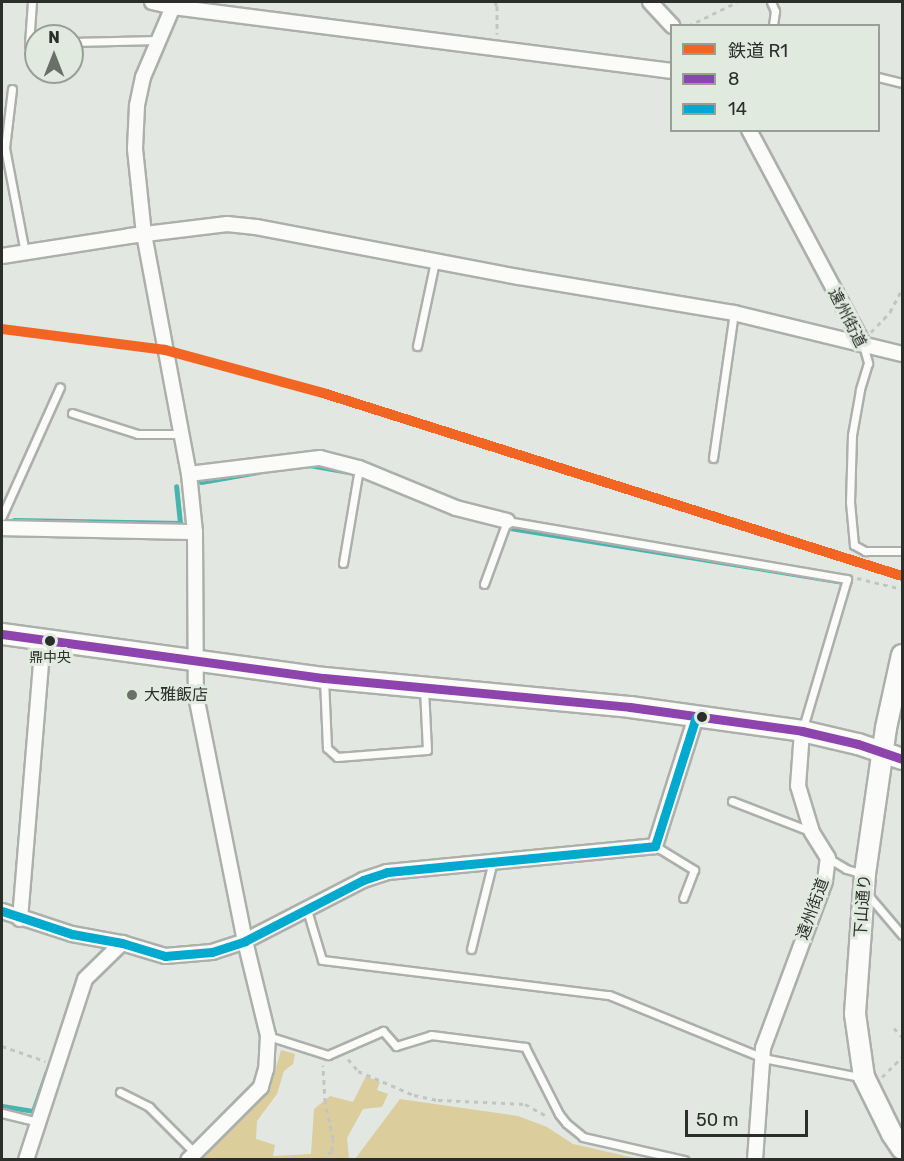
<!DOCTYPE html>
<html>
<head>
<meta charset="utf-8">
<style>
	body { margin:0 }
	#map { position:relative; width:904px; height:1161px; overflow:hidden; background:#e2e7e1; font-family:Rubik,"Noto Sans JP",sans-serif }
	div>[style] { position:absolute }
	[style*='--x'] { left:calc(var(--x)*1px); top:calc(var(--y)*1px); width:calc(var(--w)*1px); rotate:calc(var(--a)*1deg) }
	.green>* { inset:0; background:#dccd9c }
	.stream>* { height:5px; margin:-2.5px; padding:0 2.5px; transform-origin:2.5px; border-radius:2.5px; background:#47b5ac }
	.path>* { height:3px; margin-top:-1.5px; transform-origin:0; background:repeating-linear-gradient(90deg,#c4c5c3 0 4.5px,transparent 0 9px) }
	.roads { filter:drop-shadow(2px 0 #acafab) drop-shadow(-2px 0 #acafab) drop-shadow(0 2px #acafab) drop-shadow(0 -2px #acafab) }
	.lane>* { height:7px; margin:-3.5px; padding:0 3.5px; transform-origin:3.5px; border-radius:3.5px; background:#fbfbfa }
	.street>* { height:14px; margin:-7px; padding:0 7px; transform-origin:7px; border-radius:7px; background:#fbfbfa }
	.secondary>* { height:20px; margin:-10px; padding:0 10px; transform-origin:10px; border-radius:10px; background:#fbfbfa }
	.bus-1>* { height:9px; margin:-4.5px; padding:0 4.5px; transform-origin:4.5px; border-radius:4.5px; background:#8e44ad }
	.bus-2>* { height:9px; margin:-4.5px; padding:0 4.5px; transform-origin:4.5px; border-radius:4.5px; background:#00a9ce }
	.rail-1>* { height:10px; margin:-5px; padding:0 5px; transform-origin:5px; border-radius:5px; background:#f26522 }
	.dots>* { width:16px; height:16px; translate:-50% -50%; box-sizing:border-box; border:3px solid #e1eade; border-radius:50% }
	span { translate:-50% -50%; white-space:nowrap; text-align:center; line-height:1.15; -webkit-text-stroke:6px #e1eade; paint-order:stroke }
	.bus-label { font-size:14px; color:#2b2e2a }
	.street-label { font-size:16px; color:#2b2e2a }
	.poi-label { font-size:16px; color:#2b2e2a }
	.left { translate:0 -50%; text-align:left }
	.frame { position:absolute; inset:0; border:3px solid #2b2e2a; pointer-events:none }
	.legend { position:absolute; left:670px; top:24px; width:210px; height:108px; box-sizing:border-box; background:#e1eade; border:2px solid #989f96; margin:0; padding:8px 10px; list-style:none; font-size:18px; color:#2b2e2a }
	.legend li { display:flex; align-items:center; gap:12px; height:30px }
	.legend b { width:30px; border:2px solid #989f96 }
	.north { position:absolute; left:24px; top:24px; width:60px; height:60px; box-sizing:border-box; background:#e1eade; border:2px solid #989f96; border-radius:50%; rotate:0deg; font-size:16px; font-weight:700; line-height:24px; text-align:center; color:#2b2e2a }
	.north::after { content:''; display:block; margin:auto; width:21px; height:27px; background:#6b6f6a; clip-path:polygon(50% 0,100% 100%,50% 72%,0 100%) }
	.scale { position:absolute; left:685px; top:1110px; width:123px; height:27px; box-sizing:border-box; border:3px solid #2b2e2a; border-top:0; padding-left:8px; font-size:18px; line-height:21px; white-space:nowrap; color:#2b2e2a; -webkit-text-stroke:4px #e1eade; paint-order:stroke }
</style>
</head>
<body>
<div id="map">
	<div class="green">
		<i style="clip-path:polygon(281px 1050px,295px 1054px,293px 1064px,284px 1071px,277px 1094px,257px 1121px,256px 1139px,275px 1145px,273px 1156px,311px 1154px,314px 1109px,330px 1096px,353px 1102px,366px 1076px,380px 1082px,377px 1090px,388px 1094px,382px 1107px,363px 1109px,347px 1138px,349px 1159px,197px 1160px,271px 1085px)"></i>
		<i style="clip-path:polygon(400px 1099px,518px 1116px,547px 1127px,573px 1144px,639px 1159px,355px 1159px)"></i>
	</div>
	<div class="stream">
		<i style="--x:309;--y:465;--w:39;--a:10"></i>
		<i style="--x:201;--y:482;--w:58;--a:-10"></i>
		<i style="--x:14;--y:520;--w:166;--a:1"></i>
		<i style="--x:180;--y:523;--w:37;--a:-96"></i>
		<i style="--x:510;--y:528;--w:336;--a:9.2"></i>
		<i style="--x:60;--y:1033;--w:59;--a:-72.2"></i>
		<i style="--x:78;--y:977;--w:8;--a:-45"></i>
		<i style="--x:53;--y:1055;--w:4;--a:-76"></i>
		<i style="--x:2;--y:1106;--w:31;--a:9"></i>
		<i style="--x:33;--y:1111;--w:42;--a:-70.7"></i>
	</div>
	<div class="path">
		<i style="--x:495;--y:2;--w:4;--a:63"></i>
		<i style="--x:497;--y:6;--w:28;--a:90"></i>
		<i style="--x:688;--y:26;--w:55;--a:-26.1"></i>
		<i style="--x:871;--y:332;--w:28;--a:-46"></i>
		<i style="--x:890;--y:312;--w:26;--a:-62"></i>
		<i style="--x:857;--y:578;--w:46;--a:13.7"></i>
		<i style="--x:894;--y:1028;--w:12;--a:48"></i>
		<i style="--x:2;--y:1046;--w:46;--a:19.2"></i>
		<i style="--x:348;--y:1059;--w:16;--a:50"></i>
		<i style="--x:358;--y:1071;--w:61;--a:23.2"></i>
		<i style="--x:414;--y:1095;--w:25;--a:12"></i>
		<i style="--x:438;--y:1100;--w:87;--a:2.6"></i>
		<i style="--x:525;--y:1104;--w:25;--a:29"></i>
		<i style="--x:882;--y:1077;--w:28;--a:-45"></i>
		<i style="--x:321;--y:1160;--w:14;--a:-39"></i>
		<i style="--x:332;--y:1151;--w:12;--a:-85"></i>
		<i style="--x:333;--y:1139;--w:38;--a:-102"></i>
		<i style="--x:325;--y:1102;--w:37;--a:-93"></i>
	</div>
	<div class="roads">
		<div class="lane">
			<i style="--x:32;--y:2;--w:42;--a:94.1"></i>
			<i style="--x:29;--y:44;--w:7;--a:-8"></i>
			<i style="--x:771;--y:2;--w:10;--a:66"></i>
			<i style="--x:775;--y:11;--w:15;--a:98"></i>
			<i style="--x:72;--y:42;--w:87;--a:-1.3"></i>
			<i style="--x:878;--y:77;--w:25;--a:14"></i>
			<i style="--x:12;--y:89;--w:59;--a:96.8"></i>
			<i style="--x:5;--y:148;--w:107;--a:79.2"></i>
			<i style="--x:863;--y:345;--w:19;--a:74"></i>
			<i style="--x:868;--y:363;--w:28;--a:107"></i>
			<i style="--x:860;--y:390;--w:46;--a:100.1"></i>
			<i style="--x:852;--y:435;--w:67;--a:91.7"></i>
			<i style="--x:850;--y:502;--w:43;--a:84.7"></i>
			<i style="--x:854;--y:545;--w:13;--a:29"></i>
			<i style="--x:865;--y:551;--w:37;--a:0"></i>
			<i style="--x:417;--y:346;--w:87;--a:-78"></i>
			<i style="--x:72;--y:413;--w:69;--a:17.7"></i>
			<i style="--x:138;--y:434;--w:43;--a:0"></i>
			<i style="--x:713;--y:458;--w:147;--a:-81.8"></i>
			<i style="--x:2;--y:516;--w:141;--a:-65.8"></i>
			<i style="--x:343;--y:563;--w:96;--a:-80.4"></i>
			<i style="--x:484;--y:584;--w:67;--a:-69.9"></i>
			<i style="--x:507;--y:521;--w:345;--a:9.7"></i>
			<i style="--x:847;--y:579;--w:155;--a:106.5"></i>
			<i style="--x:324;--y:679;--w:69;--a:87.5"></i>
			<i style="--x:327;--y:748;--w:13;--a:42"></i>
			<i style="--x:337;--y:757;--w:90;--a:-4.4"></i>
			<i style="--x:427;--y:750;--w:61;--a:-92.8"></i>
			<i style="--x:732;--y:801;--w:86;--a:21.2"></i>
			<i style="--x:655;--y:846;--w:46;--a:31.6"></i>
			<i style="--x:694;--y:870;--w:30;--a:111"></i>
			<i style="--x:828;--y:858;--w:21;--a:31"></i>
			<i style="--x:846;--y:869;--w:19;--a:16"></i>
			<i style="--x:868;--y:895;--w:52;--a:49.6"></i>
			<i style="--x:307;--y:910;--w:52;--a:73.3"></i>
			<i style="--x:322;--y:960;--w:289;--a:7"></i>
			<i style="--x:609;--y:995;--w:166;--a:22.2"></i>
			<i style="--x:763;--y:1058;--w:99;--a:11.1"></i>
			<i style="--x:471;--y:949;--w:91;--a:-76"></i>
			<i style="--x:268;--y:1036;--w:63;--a:17.6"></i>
			<i style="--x:328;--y:1055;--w:60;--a:-23.6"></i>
			<i style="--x:383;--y:1031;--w:20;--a:49"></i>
			<i style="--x:396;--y:1046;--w:37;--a:-17"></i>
			<i style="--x:431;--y:1035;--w:95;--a:7.3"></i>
			<i style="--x:525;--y:1047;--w:75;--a:63.1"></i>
			<i style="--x:559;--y:1114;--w:11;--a:52"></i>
			<i style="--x:566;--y:1123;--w:22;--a:39"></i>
			<i style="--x:583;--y:1137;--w:104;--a:12.8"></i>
			<i style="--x:120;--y:1092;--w:33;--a:27"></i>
			<i style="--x:149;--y:1107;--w:65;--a:45"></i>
			<i style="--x:2;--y:1113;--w:36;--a:14"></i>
		</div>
		<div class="street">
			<i style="--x:152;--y:2;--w:22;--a:13"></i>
			<i style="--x:173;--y:7;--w:503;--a:7.31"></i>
			<i style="--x:175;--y:2;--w:82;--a:113.1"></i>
			<i style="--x:143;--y:77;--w:30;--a:102"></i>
			<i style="--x:137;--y:106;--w:43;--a:92.7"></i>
			<i style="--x:135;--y:149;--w:85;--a:84"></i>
			<i style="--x:144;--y:234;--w:244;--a:79.4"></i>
			<i style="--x:189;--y:474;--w:58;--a:84.1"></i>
			<i style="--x:195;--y:532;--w:164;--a:89.7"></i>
			<i style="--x:196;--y:696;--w:250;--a:78.7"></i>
			<i style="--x:245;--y:941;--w:97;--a:76.3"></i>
			<i style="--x:268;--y:1035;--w:34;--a:93"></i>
			<i style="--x:266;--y:1069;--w:19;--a:106"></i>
			<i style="--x:261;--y:1087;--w:103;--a:135"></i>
			<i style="--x:650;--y:2;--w:33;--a:47"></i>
			<i style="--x:749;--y:130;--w:240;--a:61.9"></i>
			<i style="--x:2;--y:256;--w:129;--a:-8.9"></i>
			<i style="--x:129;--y:236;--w:99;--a:-7"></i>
			<i style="--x:227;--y:224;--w:29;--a:6"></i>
			<i style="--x:256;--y:227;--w:268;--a:10.8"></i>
			<i style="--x:519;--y:277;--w:218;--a:9.5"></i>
			<i style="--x:734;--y:313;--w:173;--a:13.7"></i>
			<i style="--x:189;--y:474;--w:132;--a:-7"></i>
			<i style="--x:320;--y:458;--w:40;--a:14.4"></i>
			<i style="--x:359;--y:468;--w:105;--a:22.4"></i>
			<i style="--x:456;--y:508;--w:53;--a:14.3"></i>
			<i style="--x:2;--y:528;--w:193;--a:1.2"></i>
			<i style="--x:2;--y:911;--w:74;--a:18.2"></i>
			<i style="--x:72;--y:934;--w:51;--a:10.2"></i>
			<i style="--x:122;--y:943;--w:45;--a:16.8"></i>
			<i style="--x:165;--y:956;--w:47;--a:-4.9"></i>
			<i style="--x:212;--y:952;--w:35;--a:-18"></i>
			<i style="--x:245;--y:941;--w:133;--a:-27.3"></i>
			<i style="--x:363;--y:880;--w:25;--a:-18"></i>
			<i style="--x:387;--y:872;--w:269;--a:-5.5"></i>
			<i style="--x:655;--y:846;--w:135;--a:-72.4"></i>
			<i style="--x:20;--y:919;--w:280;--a:-85.3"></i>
			<i style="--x:26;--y:1160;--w:190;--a:-71.9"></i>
			<i style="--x:85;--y:979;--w:52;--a:-44.2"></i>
			<i style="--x:755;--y:1160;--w:112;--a:-85.9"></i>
			<i style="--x:763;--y:1048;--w:178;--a:-69.6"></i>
			<i style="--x:825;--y:881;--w:23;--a:-83"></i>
			<i style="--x:828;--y:858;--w:31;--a:-122"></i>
			<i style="--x:812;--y:832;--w:48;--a:-106.9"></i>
			<i style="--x:798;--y:786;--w:55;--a:-85.8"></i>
		</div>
		<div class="secondary">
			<i style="--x:2;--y:634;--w:325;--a:7.8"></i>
			<i style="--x:324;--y:678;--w:307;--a:5.4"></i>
			<i style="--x:630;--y:707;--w:174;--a:7.9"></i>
			<i style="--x:802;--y:731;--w:57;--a:13.1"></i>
			<i style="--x:858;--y:744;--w:46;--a:18.8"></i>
			<i style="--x:902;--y:655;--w:75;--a:102.4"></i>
			<i style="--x:886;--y:728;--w:148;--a:98.2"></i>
			<i style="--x:865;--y:874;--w:140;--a:94.1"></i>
			<i style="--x:855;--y:1014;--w:64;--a:81.9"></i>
			<i style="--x:864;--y:1077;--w:64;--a:63.8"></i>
			<i style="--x:892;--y:1134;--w:18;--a:56"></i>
		</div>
	</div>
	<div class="bus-1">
		<i style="--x:2;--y:634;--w:325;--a:7.8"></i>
		<i style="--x:324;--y:678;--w:307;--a:5.4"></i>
		<i style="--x:630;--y:707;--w:174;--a:7.9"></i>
		<i style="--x:802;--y:731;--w:57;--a:13.1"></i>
		<i style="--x:858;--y:744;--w:46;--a:18.8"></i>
	</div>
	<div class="bus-2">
		<i style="--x:2;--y:911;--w:74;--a:18.2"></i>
		<i style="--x:72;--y:934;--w:51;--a:10.2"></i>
		<i style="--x:122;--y:943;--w:45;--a:16.8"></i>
		<i style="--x:165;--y:956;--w:47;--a:-4.9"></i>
		<i style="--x:212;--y:952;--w:35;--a:-18"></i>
		<i style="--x:245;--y:941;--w:133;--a:-27.3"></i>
		<i style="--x:363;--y:880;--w:25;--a:-18"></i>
		<i style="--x:387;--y:872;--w:269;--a:-5.5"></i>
		<i style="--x:655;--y:846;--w:135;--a:-72.4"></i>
	</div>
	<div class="rail-1">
		<i style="--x:2;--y:329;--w:164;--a:7.3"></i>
		<i style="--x:165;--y:350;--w:164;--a:15.2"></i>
		<i style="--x:323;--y:393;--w:607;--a:17.54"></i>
	</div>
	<div class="dots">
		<i style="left:50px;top:641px;background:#2b2e2a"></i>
		<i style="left:132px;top:695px;background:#6b6f6a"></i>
		<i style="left:702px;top:717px;background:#2b2e2a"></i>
	</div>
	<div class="bus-label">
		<span style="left:50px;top:658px">鼎中央</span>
	</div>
	<div class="street-label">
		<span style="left:847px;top:318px;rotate:63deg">遠州街道</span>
		<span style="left:863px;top:906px;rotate:-86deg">下山通り</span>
		<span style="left:813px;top:909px;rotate:-70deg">遠州街道</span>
	</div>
	<div class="poi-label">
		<span class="left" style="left:144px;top:695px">大雅飯店</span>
	</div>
	<div class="frame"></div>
	<ul class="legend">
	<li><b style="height:8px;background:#f26522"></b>鉄道 R1</li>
	<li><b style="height:8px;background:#8e44ad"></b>8</li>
	<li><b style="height:8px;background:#00a9ce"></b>14</li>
	</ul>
	<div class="north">N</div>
	<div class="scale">50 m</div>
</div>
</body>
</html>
